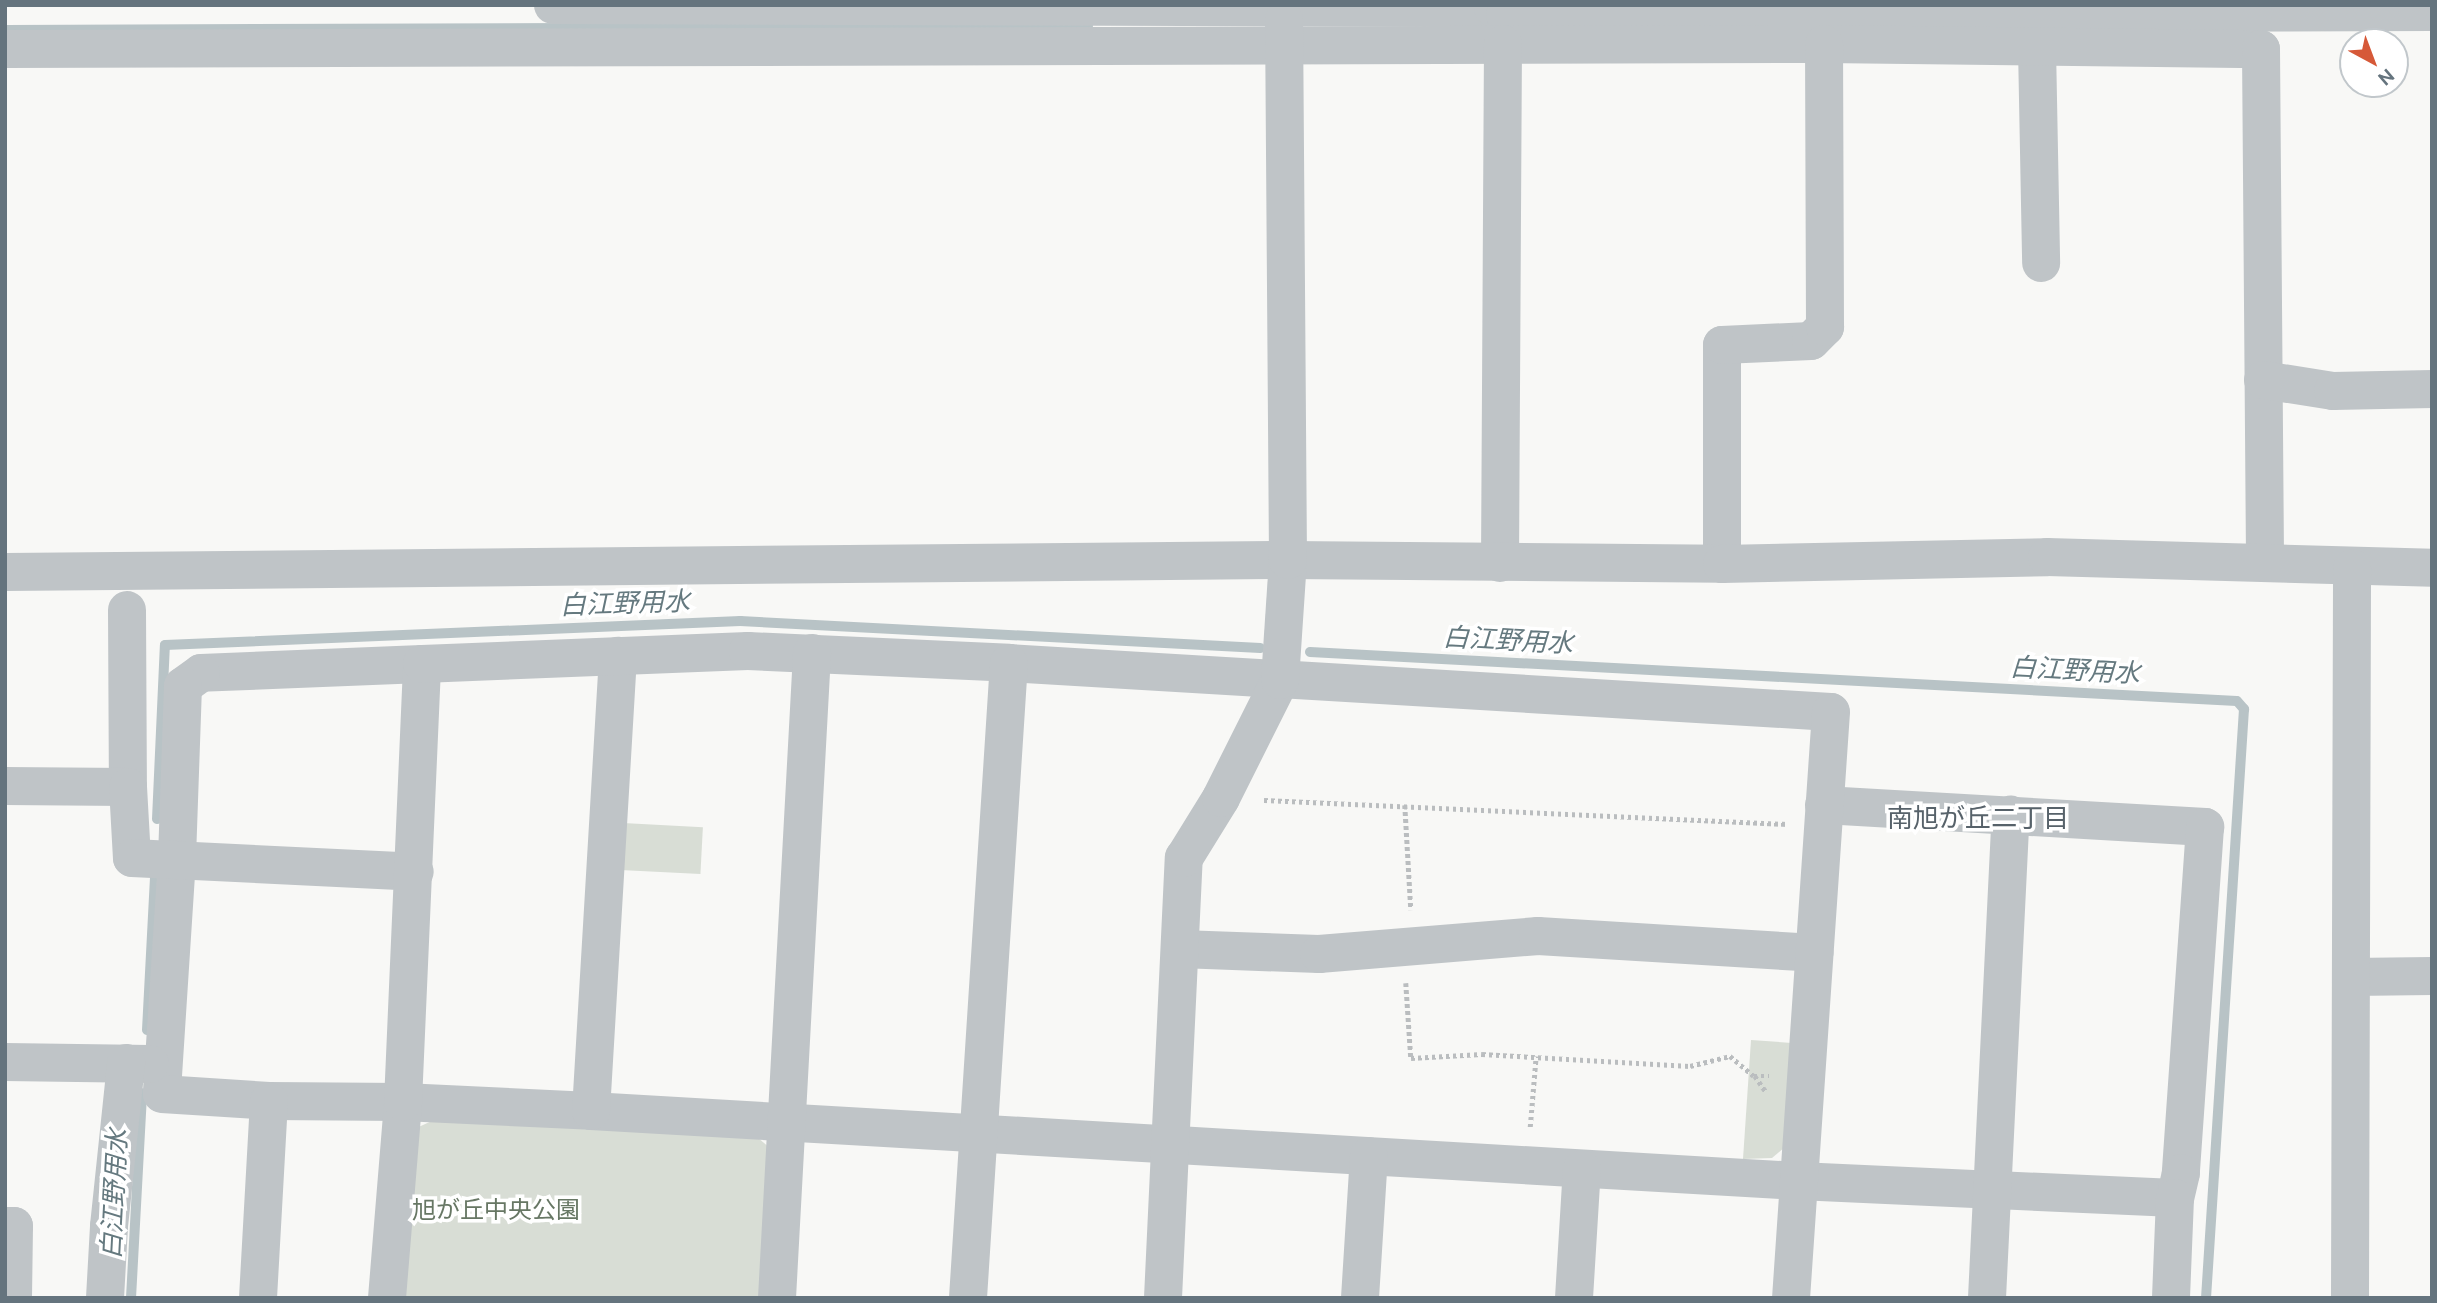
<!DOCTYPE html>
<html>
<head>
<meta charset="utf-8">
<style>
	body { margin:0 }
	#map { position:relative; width:2437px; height:1303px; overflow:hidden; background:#f8f8f6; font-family:Ubuntu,"Noto Sans JP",sans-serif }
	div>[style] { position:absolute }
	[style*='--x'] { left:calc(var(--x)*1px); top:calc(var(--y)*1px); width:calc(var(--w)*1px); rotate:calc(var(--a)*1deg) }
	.green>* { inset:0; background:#d8ddd5; transform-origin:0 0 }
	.stream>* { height:10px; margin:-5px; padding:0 5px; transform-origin:5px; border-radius:5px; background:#b8c3c6 }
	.path>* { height:4.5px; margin-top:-2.25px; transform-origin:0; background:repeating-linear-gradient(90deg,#babdbf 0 3.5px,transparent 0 7px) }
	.minor>* { height:38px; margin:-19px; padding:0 19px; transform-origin:19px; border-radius:19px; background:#bfc4c7 }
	span { translate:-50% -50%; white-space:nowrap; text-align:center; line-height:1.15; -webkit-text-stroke:7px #fff; paint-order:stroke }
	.park-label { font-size:24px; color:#677764 }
	.water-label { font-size:26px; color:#65797f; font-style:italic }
	.neighbourhood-label { font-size:26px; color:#57626a }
	.frame { position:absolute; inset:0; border:7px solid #65747e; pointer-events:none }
	.north { position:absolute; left:2339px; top:28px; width:70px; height:70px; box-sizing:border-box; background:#fff; border:2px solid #c1c7cb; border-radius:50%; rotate:139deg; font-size:19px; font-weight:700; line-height:28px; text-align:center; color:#65747e }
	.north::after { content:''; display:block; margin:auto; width:24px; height:32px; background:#d65938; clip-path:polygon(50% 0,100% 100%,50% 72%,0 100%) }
</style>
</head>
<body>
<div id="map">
	<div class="green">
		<i style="left:623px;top:823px;width:80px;height:47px;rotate:3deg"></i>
		<i style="clip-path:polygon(1751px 1040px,1792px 1043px,1785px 1147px,1772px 1158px,1743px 1159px)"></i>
		<i style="clip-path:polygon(434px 1120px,757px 1137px,771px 1149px,762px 1298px,403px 1298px,412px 1130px)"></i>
	</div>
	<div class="stream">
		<i style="--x:5;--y:30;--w:1083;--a:-0.21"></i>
		<i style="--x:1310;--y:652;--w:928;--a:3.03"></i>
		<i style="--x:2237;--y:701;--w:11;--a:49"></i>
		<i style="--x:2244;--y:709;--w:590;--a:93.69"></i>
		<i style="--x:157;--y:819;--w:174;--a:-87.4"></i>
		<i style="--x:165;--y:645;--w:576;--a:-2.39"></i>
		<i style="--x:740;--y:621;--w:521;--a:2.97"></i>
		<i style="--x:147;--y:1030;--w:154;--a:-87"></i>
		<i style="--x:131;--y:1298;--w:205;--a:-86.9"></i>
	</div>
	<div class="path">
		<i style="--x:1264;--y:800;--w:524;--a:2.63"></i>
		<i style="--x:1405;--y:805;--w:105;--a:86.7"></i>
		<i style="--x:1406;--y:983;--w:75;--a:86.2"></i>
		<i style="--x:1411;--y:1058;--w:71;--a:-3.2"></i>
		<i style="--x:1482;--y:1054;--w:208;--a:3.3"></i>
		<i style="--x:1690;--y:1066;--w:41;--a:-14"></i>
		<i style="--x:1730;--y:1056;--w:31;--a:40"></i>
		<i style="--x:1754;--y:1076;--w:15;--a:0"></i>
		<i style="--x:1755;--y:1076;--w:19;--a:55"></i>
		<i style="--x:1530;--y:1127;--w:71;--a:-85.2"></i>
	</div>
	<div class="minor">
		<i style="--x:553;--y:5;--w:940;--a:0.18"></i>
		<i style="--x:1493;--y:8;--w:14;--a:30"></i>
		<i style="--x:1505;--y:15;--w:927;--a:-0.19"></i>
		<i style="--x:2037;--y:47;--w:216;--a:88.9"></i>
		<i style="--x:5;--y:49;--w:1819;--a:-0.16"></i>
		<i style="--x:1824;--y:44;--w:437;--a:0.7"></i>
		<i style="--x:2261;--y:49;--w:513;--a:89.55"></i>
		<i style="--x:2263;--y:380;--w:71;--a:8.9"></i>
		<i style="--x:2333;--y:391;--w:99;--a:-1.2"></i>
		<i style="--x:1500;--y:563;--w:519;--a:-89.67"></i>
		<i style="--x:1722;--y:564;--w:219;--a:-90"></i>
		<i style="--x:1722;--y:345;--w:89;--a:-2.6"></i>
		<i style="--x:1811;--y:341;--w:20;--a:-45"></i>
		<i style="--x:1825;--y:327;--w:283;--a:-90.2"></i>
		<i style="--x:5;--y:572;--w:1283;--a:-0.54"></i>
		<i style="--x:1288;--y:560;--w:434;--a:0.5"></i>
		<i style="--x:1722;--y:564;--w:325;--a:-1.2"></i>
		<i style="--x:2047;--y:557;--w:385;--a:1.6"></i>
		<i style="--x:127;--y:610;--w:177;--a:89.7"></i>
		<i style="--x:422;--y:664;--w:221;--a:177.7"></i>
		<i style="--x:201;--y:673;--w:22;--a:144"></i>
		<i style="--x:183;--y:686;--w:173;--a:92"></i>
		<i style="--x:177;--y:859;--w:235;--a:93.7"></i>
		<i style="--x:162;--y:1094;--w:107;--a:3.7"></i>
		<i style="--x:269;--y:1101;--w:134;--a:0.4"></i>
		<i style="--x:403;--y:1102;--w:188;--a:2.7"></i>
		<i style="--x:591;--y:1111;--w:1209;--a:3.32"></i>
		<i style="--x:1798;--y:1181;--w:377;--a:2.6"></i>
		<i style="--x:5;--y:786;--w:123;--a:0.5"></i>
		<i style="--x:128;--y:787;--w:71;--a:86.8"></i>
		<i style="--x:132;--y:858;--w:283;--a:2.8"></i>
		<i style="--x:1824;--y:805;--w:382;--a:3.3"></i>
		<i style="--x:2205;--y:827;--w:347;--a:94"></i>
		<i style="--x:2181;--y:1173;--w:26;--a:103"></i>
		<i style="--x:2175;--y:1198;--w:100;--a:92.3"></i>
		<i style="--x:1180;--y:949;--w:139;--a:2.1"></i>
		<i style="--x:1319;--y:954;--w:220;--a:-4.7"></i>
		<i style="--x:1538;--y:936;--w:277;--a:3.5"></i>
		<i style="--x:2351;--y:977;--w:81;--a:-0.7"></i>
		<i style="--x:5;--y:1062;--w:145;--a:0.8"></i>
		<i style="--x:591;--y:1111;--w:456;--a:-86.6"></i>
		<i style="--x:5;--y:1226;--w:9;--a:0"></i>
		<i style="--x:14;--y:1226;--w:72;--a:90.8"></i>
		<i style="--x:105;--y:1298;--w:72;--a:-86.8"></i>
		<i style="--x:109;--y:1226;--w:164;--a:-84"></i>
		<i style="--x:258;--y:1298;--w:197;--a:-86.8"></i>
		<i style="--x:387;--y:1298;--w:197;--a:-85.3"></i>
		<i style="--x:403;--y:1102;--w:438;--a:-87.5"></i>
		<i style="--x:422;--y:664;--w:326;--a:-2.3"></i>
		<i style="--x:748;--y:651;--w:261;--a:2.6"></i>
		<i style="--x:1009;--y:663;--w:823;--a:3.41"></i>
		<i style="--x:1831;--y:712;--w:587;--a:93.9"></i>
		<i style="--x:777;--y:1298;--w:646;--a:-86.89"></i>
		<i style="--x:968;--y:1298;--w:636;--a:-86.31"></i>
		<i style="--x:1163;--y:1298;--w:441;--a:-87.3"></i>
		<i style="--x:1184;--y:858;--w:70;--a:-58.3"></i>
		<i style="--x:1221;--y:798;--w:132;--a:-63.4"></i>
		<i style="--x:1280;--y:680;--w:120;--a:-86.2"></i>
		<i style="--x:1288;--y:560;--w:540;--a:-90.42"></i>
		<i style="--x:1360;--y:1298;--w:142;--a:-86.4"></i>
		<i style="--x:1574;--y:1298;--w:129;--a:-86.5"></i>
		<i style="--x:1987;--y:1298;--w:484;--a:-87.2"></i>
		<i style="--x:2350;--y:1298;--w:730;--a:-89.84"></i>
	</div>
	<div class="park-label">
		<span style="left:496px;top:1210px">旭が丘中央公園</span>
	</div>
	<div class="water-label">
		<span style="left:625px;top:603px;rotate:-2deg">白江野用水</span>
		<span style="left:1508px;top:640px;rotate:3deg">白江野用水</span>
		<span style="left:2075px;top:670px;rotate:3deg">白江野用水</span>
		<span style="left:114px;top:1194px;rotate:-87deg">白江野用水</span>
	</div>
	<div class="neighbourhood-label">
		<span style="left:1978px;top:818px">南旭が丘二丁目</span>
	</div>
	<div class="frame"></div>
	<div class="north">N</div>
</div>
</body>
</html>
